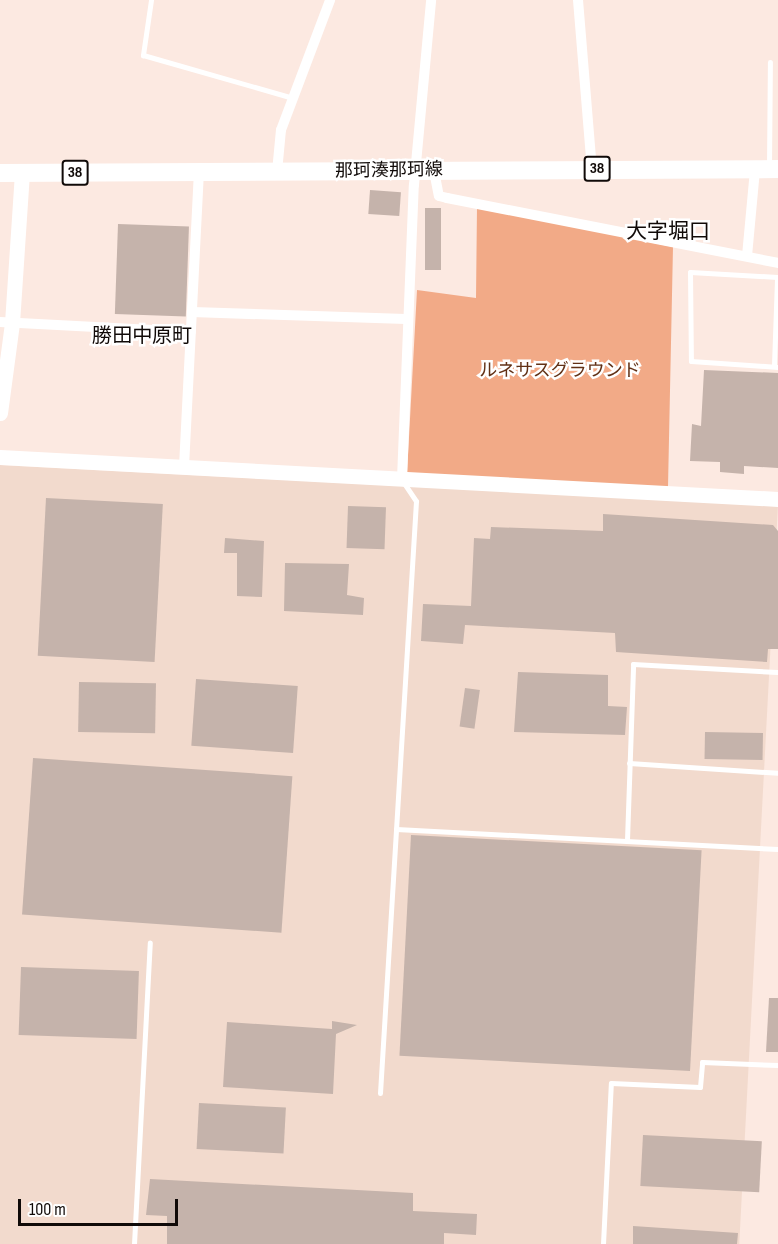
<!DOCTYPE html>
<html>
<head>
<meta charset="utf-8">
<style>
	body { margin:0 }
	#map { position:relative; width:778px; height:1244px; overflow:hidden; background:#fce9e1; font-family:"Sofia Sans Condensed","Noto Sans JP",sans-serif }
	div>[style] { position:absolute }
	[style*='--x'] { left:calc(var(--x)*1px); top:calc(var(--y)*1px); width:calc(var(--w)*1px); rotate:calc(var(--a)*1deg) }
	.built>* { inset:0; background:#f2dacd; transform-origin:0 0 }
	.green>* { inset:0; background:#f2aa87 }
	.building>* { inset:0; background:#c5b3ab; transform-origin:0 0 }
	.lane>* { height:5px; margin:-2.5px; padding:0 2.5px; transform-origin:2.5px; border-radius:2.5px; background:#fff }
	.street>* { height:10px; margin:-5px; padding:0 5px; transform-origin:5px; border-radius:5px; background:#fff }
	.secondary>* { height:15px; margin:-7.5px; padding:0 7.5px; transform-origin:7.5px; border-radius:7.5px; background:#fff }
	.primary>* { height:18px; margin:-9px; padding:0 9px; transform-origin:9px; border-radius:9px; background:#fff }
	span { translate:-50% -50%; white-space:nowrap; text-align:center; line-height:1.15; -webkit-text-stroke:5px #fff; paint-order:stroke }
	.shield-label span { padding:2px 4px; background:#fff; border:2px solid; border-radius:4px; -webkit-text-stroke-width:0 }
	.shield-label { font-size:16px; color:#100a08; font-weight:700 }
	.street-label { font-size:18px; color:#100a08 }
	.park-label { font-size:18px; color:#623116 }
	.neighbourhood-label { font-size:20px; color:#100a08 }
	.quarter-label { font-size:21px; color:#100a08 }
	.scale { position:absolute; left:18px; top:1199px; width:160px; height:27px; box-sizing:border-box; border:3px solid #100a08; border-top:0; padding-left:8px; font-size:18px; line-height:21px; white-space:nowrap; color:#100a08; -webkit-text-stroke:4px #fff; paint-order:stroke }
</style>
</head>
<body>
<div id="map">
	<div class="built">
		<i style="left:0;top:465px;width:779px;height:779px;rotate:3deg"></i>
	</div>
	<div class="green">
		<i style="clip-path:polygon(477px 207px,673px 247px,668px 487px,407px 474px,417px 290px,476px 298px)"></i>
	</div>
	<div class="building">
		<i style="left:370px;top:190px;width:31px;height:24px;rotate:4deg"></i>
		<i style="left:425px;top:208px;width:16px;height:62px"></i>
		<i style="left:118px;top:224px;width:71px;height:90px;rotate:2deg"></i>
		<i style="clip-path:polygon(704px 370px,778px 373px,778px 468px,744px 466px,744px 474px,720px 472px,720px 462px,690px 461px,692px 424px,701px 426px)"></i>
		<i style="left:46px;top:498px;width:117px;height:158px;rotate:3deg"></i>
		<i style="left:348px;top:506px;width:38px;height:42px;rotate:2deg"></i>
		<i style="clip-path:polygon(603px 514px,773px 525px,778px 531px,778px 649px,768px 649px,767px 662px,616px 652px,615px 633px,465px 625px,463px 644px,421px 641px,423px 604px,471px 606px,474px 538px,490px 539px,491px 527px,603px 531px)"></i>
		<i style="clip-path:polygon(225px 538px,264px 541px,262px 597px,237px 596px,237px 553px,224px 553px)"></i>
		<i style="clip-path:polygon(285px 563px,349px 564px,347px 595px,364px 598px,363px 615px,284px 611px)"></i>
		<i style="clip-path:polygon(518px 672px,608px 675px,608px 706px,627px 707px,625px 735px,514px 732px)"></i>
		<i style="left:196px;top:679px;width:102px;height:67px;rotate:4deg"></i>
		<i style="left:79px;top:682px;width:77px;height:50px;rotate:1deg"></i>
		<i style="left:465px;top:688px;width:15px;height:39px;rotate:8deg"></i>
		<i style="left:705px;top:732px;width:58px;height:27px;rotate:1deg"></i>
		<i style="left:33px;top:758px;width:260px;height:157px;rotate:4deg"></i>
		<i style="left:411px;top:835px;width:291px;height:221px;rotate:3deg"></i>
		<i style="left:21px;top:967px;width:118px;height:68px;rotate:2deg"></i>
		<i style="clip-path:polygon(769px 998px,778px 998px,778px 1052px,766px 1052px)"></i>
		<i style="clip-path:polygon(332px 1021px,357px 1025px,336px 1034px,333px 1094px,223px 1087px,227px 1022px,332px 1029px)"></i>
		<i style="left:199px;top:1103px;width:87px;height:46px;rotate:3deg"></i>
		<i style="left:643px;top:1135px;width:119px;height:51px;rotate:3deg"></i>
		<i style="clip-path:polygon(150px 1179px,413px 1193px,413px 1211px,477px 1214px,476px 1235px,444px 1233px,444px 1244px,167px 1244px,167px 1216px,146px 1215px)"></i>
		<i style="clip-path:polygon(633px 1226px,738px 1233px,737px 1244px,633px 1244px)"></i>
	</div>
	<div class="lane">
		<i style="--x:151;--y:0;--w:56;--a:98.3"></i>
		<i style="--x:143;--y:55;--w:156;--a:16"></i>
		<i style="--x:769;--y:167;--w:105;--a:-89.5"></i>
		<i style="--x:774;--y:365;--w:88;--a:-88"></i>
		<i style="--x:777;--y:277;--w:87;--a:-176.7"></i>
		<i style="--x:690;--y:272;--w:89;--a:89.4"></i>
		<i style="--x:691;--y:361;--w:87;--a:3.9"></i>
		<i style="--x:629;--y:763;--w:149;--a:3.8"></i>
		<i style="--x:396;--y:829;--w:383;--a:3"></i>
		<i style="--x:627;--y:840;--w:176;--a:-88"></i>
		<i style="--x:633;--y:664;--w:145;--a:3.2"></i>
		<i style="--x:380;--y:1093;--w:593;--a:-86.52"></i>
		<i style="--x:416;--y:501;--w:23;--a:-124"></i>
		<i style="--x:134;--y:1244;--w:302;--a:-87"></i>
		<i style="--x:603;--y:1244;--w:161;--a:-87.2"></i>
		<i style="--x:611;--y:1083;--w:89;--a:2.6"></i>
		<i style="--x:700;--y:1087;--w:25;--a:-85"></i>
		<i style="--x:702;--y:1062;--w:76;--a:2.3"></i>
	</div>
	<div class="street">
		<i style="--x:578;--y:0;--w:170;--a:85.3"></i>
		<i style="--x:434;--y:171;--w:25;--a:79"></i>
		<i style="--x:439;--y:196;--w:8;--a:14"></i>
		<i style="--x:447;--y:198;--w:337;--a:11.1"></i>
		<i style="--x:277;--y:172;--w:42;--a:-84.6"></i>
		<i style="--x:281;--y:130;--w:139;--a:-69.3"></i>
		<i style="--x:747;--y:256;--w:87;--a:-84.7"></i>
		<i style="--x:192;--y:312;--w:214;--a:1.9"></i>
		<i style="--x:0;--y:322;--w:191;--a:3"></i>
		<i style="--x:184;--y:467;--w:294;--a:-87.1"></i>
		<i style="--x:402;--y:479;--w:294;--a:-87.7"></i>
		<i style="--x:414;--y:185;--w:186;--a:-84.7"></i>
	</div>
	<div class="secondary">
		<i style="--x:0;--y:413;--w:91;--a:-82.4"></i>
		<i style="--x:12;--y:323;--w:150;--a:-86.2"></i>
		<i style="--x:0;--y:457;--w:779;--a:3.09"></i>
	</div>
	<div class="primary">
		<i style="--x:0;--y:173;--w:778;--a:-0.29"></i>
	</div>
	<div class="shield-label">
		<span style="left:597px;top:169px">38</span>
		<span style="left:75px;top:173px">38</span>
	</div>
	<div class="street-label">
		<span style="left:389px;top:171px;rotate:-1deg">那珂湊那珂線</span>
	</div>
	<div class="park-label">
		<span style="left:560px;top:371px">ルネサスグラウンド</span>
	</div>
	<div class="neighbourhood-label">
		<span style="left:142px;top:336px">勝田中原町</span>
	</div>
	<div class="quarter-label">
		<span style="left:668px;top:232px">大字堀口</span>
	</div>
	<div class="scale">100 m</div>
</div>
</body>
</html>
